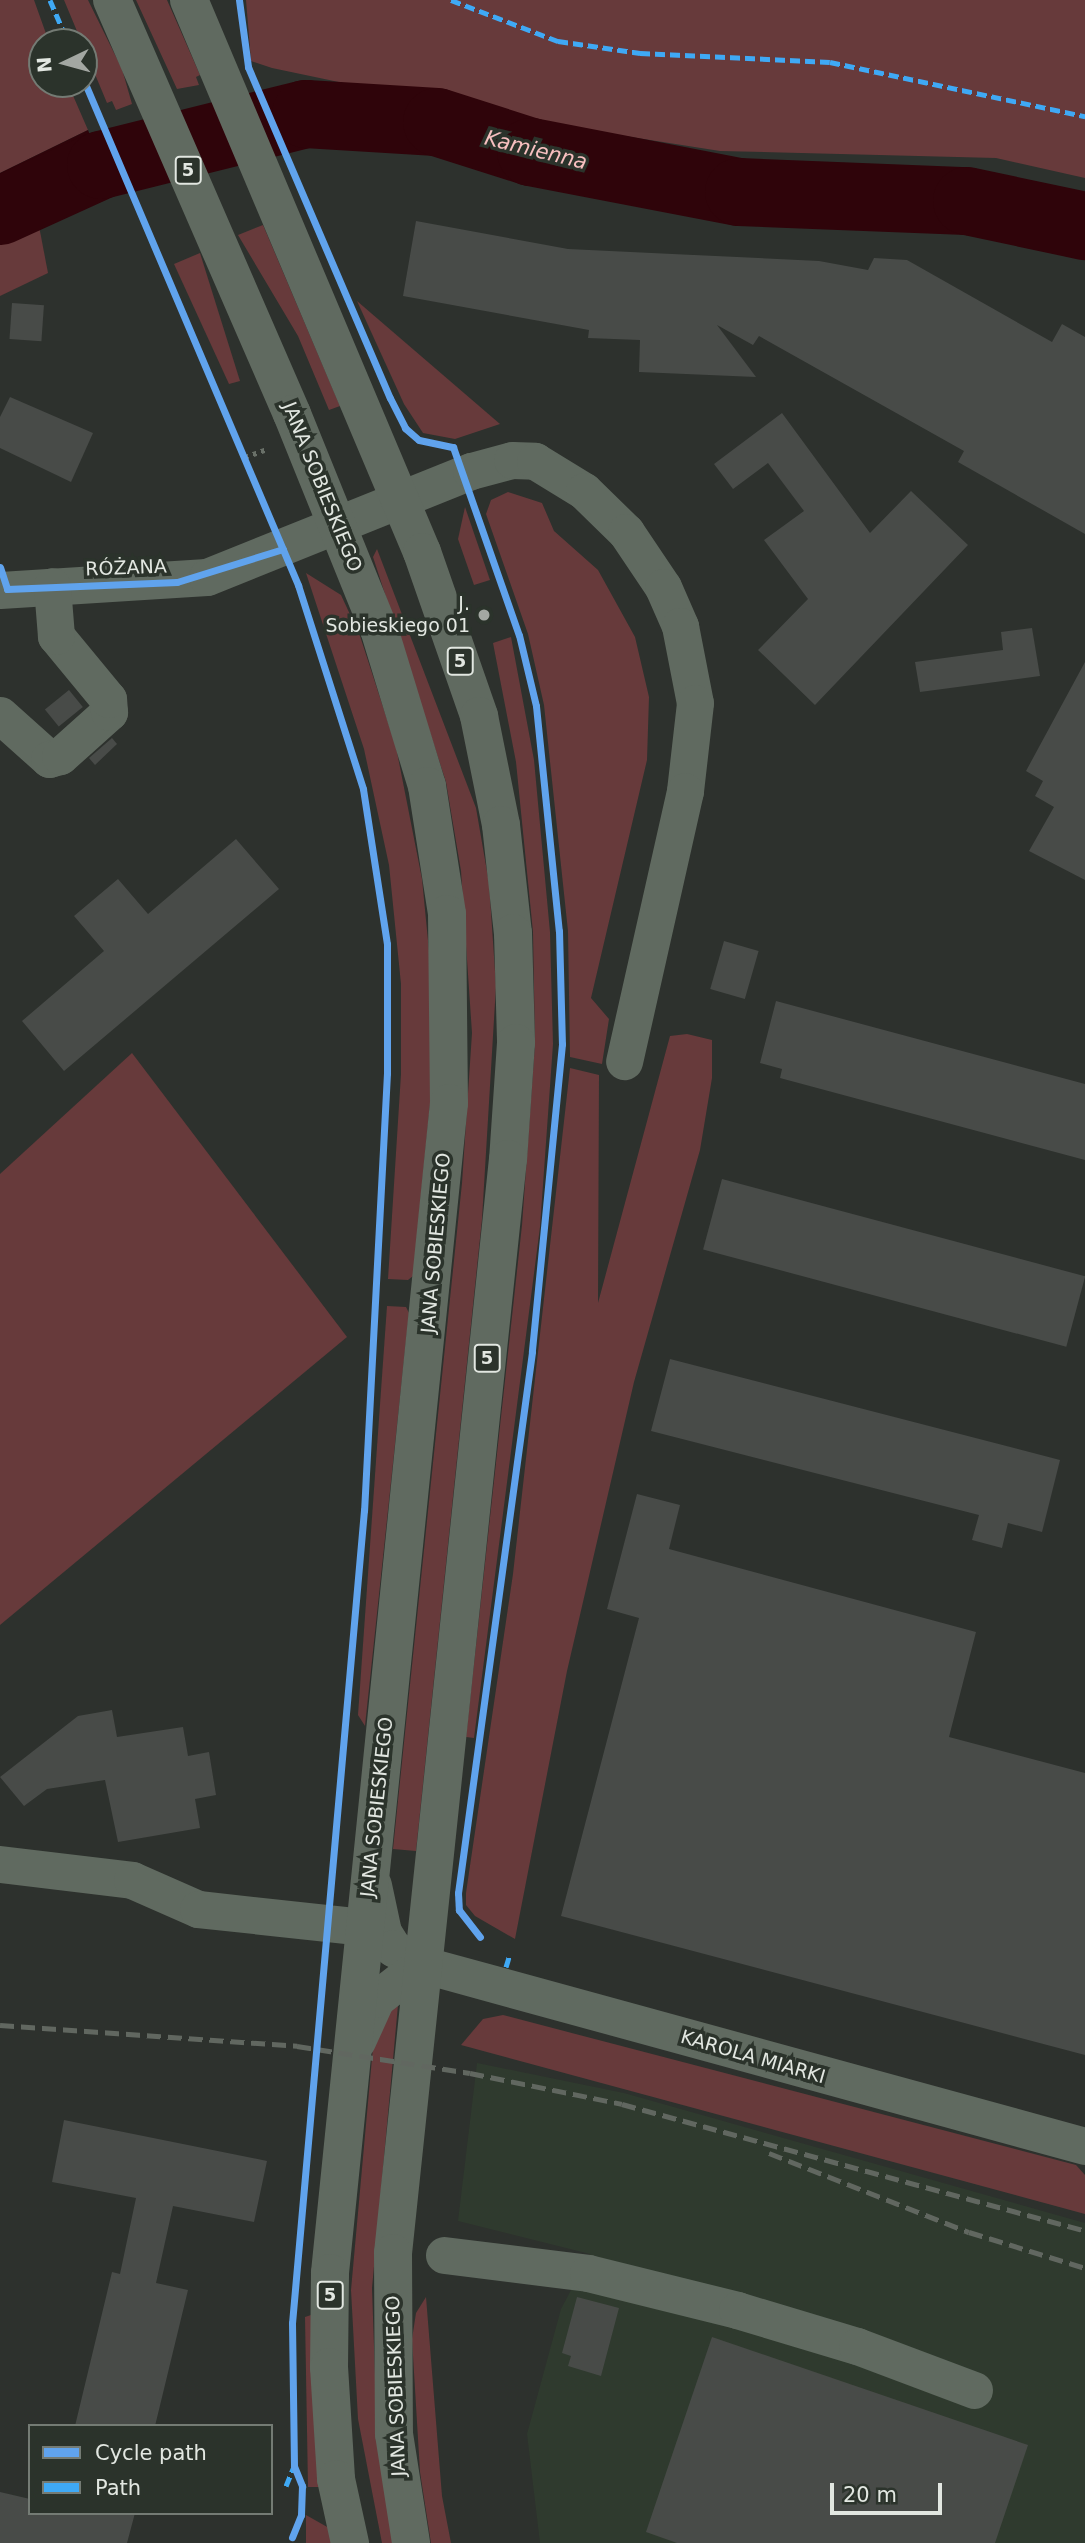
<!DOCTYPE html>
<html>
<head>
<meta charset="utf-8">
<style>
	body { margin:0 }
	#map { position:relative; width:1085px; height:2543px; overflow:hidden; background:#2d312d; font-family:"DejaVu Sans",sans-serif }
	div>[style] { position:absolute }
	[style*='--x'] { left:calc(var(--x)*1px); top:calc(var(--y)*1px); width:calc(var(--w)*1px); rotate:calc(var(--a)*1deg) }
	.built>* { inset:0; background:#2f3a2e }
	.green>* { inset:0; background:#673a3b }
	.water>* { inset:0; background:#2f040a }
	.river>* { height:68px; margin:-34px; padding:0 34px; transform-origin:34px; border-radius:34px; background:#2f040a }
	.building>* { inset:0; background:#484b48; transform-origin:0 0 }
	.path>* { height:4.5px; margin-top:-2.25px; transform-origin:0; background:repeating-linear-gradient(90deg,#697068 0 3.5px,transparent 0 8.5px) }
	.minor>* { height:37px; margin:-18.5px; padding:0 18.5px; transform-origin:18.5px; border-radius:18.5px; background:#606a60 }
	.major>* { height:38px; margin:-19px; padding:0 19px; transform-origin:19px; border-radius:19px; background:#606a60 }
	.rail>* { height:5px; margin-top:-2.5px; transform-origin:0; background:repeating-linear-gradient(90deg,#616760 0 14px,transparent 0 21px) }
	.quiet>* { height:5px; margin-top:-2.5px; transform-origin:0; background:repeating-linear-gradient(90deg,#3fa9f5 0 10px,transparent 0 15px) }
	.cycleway>* { height:7px; margin:-3.5px; padding:0 3.5px; transform-origin:3.5px; border-radius:3.5px; background:#60a3ed }
	.dots>* { width:19px; height:19px; translate:-50% -50%; box-sizing:border-box; border:4px solid #2b332b; border-radius:50% }
	span { translate:-50% -50%; white-space:nowrap; text-align:center; line-height:1.15; -webkit-text-stroke:7px #2b332b; paint-order:stroke }
	.shield-label span { padding:2px 5px; background:#2b332b; border:2px solid; border-radius:5px; -webkit-text-stroke-width:0 }
	.shield-label { font-size:18px; color:#e2e7e1; font-weight:700 }
	.street-label { font-size:19px; color:#e2e7e1 }
	.poi-label { font-size:19px; color:#e2e7e1 }
	.right { translate:-100% -50%; text-align:right }
	.water-label { font-size:21px; color:#f8c0c0; font-style:italic }
	.legend { position:absolute; left:28px; top:2424px; width:245px; height:91px; box-sizing:border-box; background:#2b332b; border:2px solid #747b74; margin:0; padding:9px 12px; list-style:none; font-size:21px; color:#e2e7e1 }
	.legend li { display:flex; align-items:center; gap:14px; height:35px }
	.legend b { width:35px; border:2px solid #747b74 }
	.north { position:absolute; left:28px; top:28px; width:70px; height:70px; box-sizing:border-box; background:#2b332b; border:2px solid #747b74; border-radius:50%; rotate:265deg; font-size:19px; font-weight:700; line-height:28px; text-align:center; color:#e2e7e1 }
	.north::after { content:''; display:block; margin:auto; width:24px; height:32px; background:#a3a7a2; clip-path:polygon(50% 0,100% 100%,50% 72%,0 100%) }
	.scale { position:absolute; left:830px; top:2483px; width:112px; height:32px; box-sizing:border-box; border:4px solid #e2e7e1; border-top:0; padding-left:9px; font-size:21px; line-height:24px; white-space:nowrap; color:#e2e7e1; -webkit-text-stroke:5px #2b332b; paint-order:stroke }
</style>
</head>
<body>
<div id="map">
	<div class="built">
		<i style="clip-path:polygon(477px 2063px,624px 2093px,1085px 2223px,1085px 2543px,540px 2543px,527px 2434px,561px 2309px,590px 2254px,458px 2221px)"></i>
	</div>
	<div class="green">
		<i style="clip-path:polygon(0 0,34px 0,49px 42px,42px 42px,42px 84px,68px 84px,88px 130px,0 173px)"></i>
		<i style="clip-path:polygon(64px 0,88px 0,122px 69px,132px 104px,116px 110px,112px 101px,107px 103px)"></i>
		<i style="clip-path:polygon(136px 0,167px 0,200px 75px,196px 77px,199px 85px,177px 89px)"></i>
		<i style="clip-path:polygon(246px 0,1085px 0,1085px 178px,996px 158px,720px 151px,510px 118px,272px 68px,251px 61px)"></i>
		<i style="clip-path:polygon(263px 225px,340px 406px,329px 410px,298px 336px,238px 235px)"></i>
		<i style="clip-path:polygon(39px 226px,48px 273px,0 296px,0 245px)"></i>
		<i style="clip-path:polygon(200px 253px,240px 381px,229px 384px,174px 264px)"></i>
		<i style="clip-path:polygon(357px 301px,500px 424px,455px 439px,423px 433px,404px 404px)"></i>
		<i style="clip-path:polygon(508px 492px,542px 503px,554px 531px,598px 570px,635px 637px,649px 697px,647px 760px,591px 998px,609px 1019px,602px 1064px,570px 1057px,568px 931px,544px 705px,528px 634px,486px 514px,491px 500px)"></i>
		<i style="clip-path:polygon(465px 507px,490px 580px,474px 585px,458px 539px)"></i>
		<i style="clip-path:polygon(377px 549px,476px 808px,489px 883px,496px 986px,482px 1219px,416px 1851px,393px 1849px,462px 1183px,472px 1033px,461px 871px,446px 782px,373px 557px)"></i>
		<i style="clip-path:polygon(306px 573px,341px 595px,360px 636px,396px 747px,422px 879px,430px 961px,430px 1104px,413px 1276px,408px 1280px,388px 1279px,401px 1074px,401px 984px,389px 865px,364px 749px)"></i>
		<i style="clip-path:polygon(511px 637px,534px 760px,550px 932px,553px 1044px,540px 1227px,474px 1738px,466px 1737px,522px 1225px,535px 1044px,533px 932px,516px 762px,493px 643px)"></i>
		<i style="clip-path:polygon(687px 1034px,712px 1040px,712px 1078px,700px 1150px,634px 1382px,567px 1671px,515px 1939px,475px 1916px,466px 1905px,466px 1893px,513px 1574px,570px 1068px,599px 1075px,598px 1303px,670px 1036px)"></i>
		<i style="clip-path:polygon(132px 1053px,347px 1337px,0 1625px,0 1174px)"></i>
		<i style="clip-path:polygon(387px 1306px,406px 1307px,409px 1313px,365px 1726px,358px 1715px)"></i>
		<i style="clip-path:polygon(398px 2005px,372px 2288px,377px 2434px,398px 2543px,382px 2543px,358px 2419px,351px 2290px,374px 2036px,383px 2014px)"></i>
		<i style="clip-path:polygon(503px 2015px,1076px 2165px,1085px 2175px,1085px 2214px,461px 2045px,483px 2019px)"></i>
		<i style="clip-path:polygon(426px 2297px,442px 2496px,451px 2543px,431px 2543px,420px 2472px,412px 2339px,416px 2313px)"></i>
		<i style="clip-path:polygon(311px 2315px,324px 2487px,308px 2487px,305px 2317px)"></i>
		<i style="clip-path:polygon(306px 2515px,329px 2528px,339px 2543px,306px 2543px)"></i>
	</div>
	<div class="water">
		<i style="clip-path:polygon(88px 130px,113px 194px,0 245px,0 173px)"></i>
	</div>
	<div class="river">
		<i style="--x:0;--y:211;--w:111;--a:-24.5"></i>
		<i style="--x:101;--y:165;--w:211;--a:-14"></i>
		<i style="--x:306;--y:114;--w:131;--a:3.5"></i>
		<i style="--x:437;--y:122;--w:99;--a:17.7"></i>
		<i style="--x:531;--y:152;--w:212;--a:10.9"></i>
		<i style="--x:739;--y:192;--w:228;--a:2.3"></i>
		<i style="--x:967;--y:201;--w:121;--a:12"></i>
	</div>
	<div class="building">
		<i style="clip-path:polygon(416px 221px,568px 249px,819px 261px,868px 270px,874px 258px,907px 260px,1052px 342px,1062px 324px,1085px 337px,1085px 534px,958px 462px,964px 451px,759px 336px,753px 345px,717px 325px,756px 377px,639px 372px,640px 340px,588px 338px,589px 330px,403px 296px)"></i>
		<i style="left:12px;top:303px;width:32px;height:36px;rotate:4deg"></i>
		<i style="clip-path:polygon(10px 397px,93px 433px,71px 482px,0 448px,0 417px)"></i>
		<i style="clip-path:polygon(782px 413px,870px 533px,911px 491px,968px 545px,815px 705px,758px 650px,808px 599px,764px 540px,804px 511px,768px 463px,733px 489px,714px 464px)"></i>
		<i style="clip-path:polygon(1032px 628px,1040px 676px,920px 692px,915px 662px,1003px 650px,1001px 632px)"></i>
		<i style="clip-path:polygon(1085px 662px,1085px 880px,1029px 851px,1054px 807px,1035px 796px,1043px 781px,1026px 771px)"></i>
		<i style="left:69px;top:690px;width:22px;height:31px;rotate:51deg"></i>
		<i style="clip-path:polygon(112px 738px,117px 744px,95px 765px,89px 758px)"></i>
		<i style="clip-path:polygon(236px 839px,279px 889px,64px 1071px,22px 1021px,104px 951px,74px 916px,118px 879px,148px 914px)"></i>
		<i style="left:724px;top:941px;width:36px;height:50px;rotate:16deg"></i>
		<i style="clip-path:polygon(776px 1001px,1085px 1084px,1085px 1160px,780px 1078px,782px 1069px,760px 1063px)"></i>
		<i style="left:722px;top:1179px;width:376px;height:73px;rotate:15deg"></i>
		<i style="clip-path:polygon(670px 1359px,1060px 1460px,1042px 1532px,1008px 1523px,1002px 1548px,972px 1540px,979px 1515px,651px 1431px)"></i>
		<i style="clip-path:polygon(637px 1494px,680px 1505px,669px 1549px,976px 1632px,949px 1737px,1085px 1773px,1085px 2055px,561px 1916px,639px 1618px,607px 1609px)"></i>
		<i style="clip-path:polygon(112px 1710px,117px 1737px,183px 1727px,188px 1756px,209px 1752px,216px 1795px,195px 1799px,200px 1828px,118px 1842px,105px 1780px,47px 1789px,24px 1806px,0 1777px,78px 1716px)"></i>
		<i style="clip-path:polygon(64px 2120px,267px 2161px,254px 2222px,173px 2206px,156px 2283px,188px 2290px,155px 2426px,75px 2426px,112px 2272px,120px 2274px,136px 2198px,52px 2182px)"></i>
		<i style="clip-path:polygon(577px 2297px,619px 2308px,601px 2376px,568px 2366px,571px 2356px,562px 2353px)"></i>
		<i style="clip-path:polygon(712px 2337px,1028px 2445px,995px 2543px,677px 2543px,646px 2532px)"></i>
		<i style="clip-path:polygon(0 2492px,30px 2499px,30px 2513px,135px 2513px,127px 2543px,0 2543px)"></i>
	</div>
	<div class="path">
		<i style="--x:245;--y:457;--w:23;--a:-20"></i>
	</div>
	<div class="minor">
		<i style="--x:0;--y:590;--w:207;--a:-3.6"></i>
		<i style="--x:207;--y:577;--w:284;--a:-21.9"></i>
		<i style="--x:471;--y:471;--w:42;--a:-15"></i>
		<i style="--x:512;--y:460;--w:23;--a:2"></i>
		<i style="--x:535;--y:461;--w:57;--a:31.5"></i>
		<i style="--x:584;--y:491;--w:59;--a:44.3"></i>
		<i style="--x:626;--y:532;--w:66;--a:56.1"></i>
		<i style="--x:663;--y:587;--w:43;--a:66.4"></i>
		<i style="--x:680;--y:626;--w:78;--a:79"></i>
		<i style="--x:695;--y:703;--w:89;--a:96.5"></i>
		<i style="--x:685;--y:791;--w:277;--a:102.7"></i>
		<i style="--x:0;--y:715;--w:66;--a:41.9"></i>
		<i style="--x:49;--y:759;--w:11;--a:-15"></i>
		<i style="--x:60;--y:756;--w:66;--a:-41.9"></i>
		<i style="--x:109;--y:712;--w:13;--a:-94"></i>
		<i style="--x:108;--y:699;--w:82;--a:-129.5"></i>
		<i style="--x:56;--y:636;--w:50;--a:-94.6"></i>
		<i style="--x:0;--y:1864;--w:133;--a:6.9"></i>
		<i style="--x:132;--y:1880;--w:72;--a:23.7"></i>
		<i style="--x:198;--y:1909;--w:168;--a:6.2"></i>
		<i style="--x:373;--y:1885;--w:48;--a:78"></i>
		<i style="--x:383;--y:1932;--w:19;--a:58"></i>
		<i style="--x:393;--y:1948;--w:32;--a:30"></i>
		<i style="--x:421;--y:1964;--w:688;--a:15.33"></i>
		<i style="--x:357;--y:2041;--w:46;--a:-65.7"></i>
		<i style="--x:376;--y:1999;--w:57;--a:-37.9"></i>
		<i style="--x:444;--y:2255;--w:145;--a:7.1"></i>
		<i style="--x:588;--y:2273;--w:154;--a:13.9"></i>
		<i style="--x:737;--y:2310;--w:125;--a:16.7"></i>
		<i style="--x:857;--y:2346;--w:125;--a:20.6"></i>
	</div>
	<div class="major">
		<i style="--x:112;--y:0;--w:451;--a:66.5"></i>
		<i style="--x:292;--y:414;--w:232;--a:68"></i>
		<i style="--x:379;--y:629;--w:164;--a:73"></i>
		<i style="--x:427;--y:786;--w:130;--a:81.1"></i>
		<i style="--x:447;--y:914;--w:189;--a:89.4"></i>
		<i style="--x:449;--y:1103;--w:1176;--a:95.81"></i>
		<i style="--x:330;--y:2273;--w:94;--a:90.6"></i>
		<i style="--x:329;--y:2367;--w:112;--a:86.4"></i>
		<i style="--x:336;--y:2479;--w:66;--a:77.7"></i>
		<i style="--x:189;--y:0;--w:599;--a:67.12"></i>
		<i style="--x:422;--y:552;--w:174;--a:70.8"></i>
		<i style="--x:479;--y:716;--w:111;--a:78.6"></i>
		<i style="--x:501;--y:825;--w:109;--a:83.7"></i>
		<i style="--x:513;--y:933;--w:110;--a:88.4"></i>
		<i style="--x:516;--y:1043;--w:116;--a:93.9"></i>
		<i style="--x:508;--y:1159;--w:1100;--a:96"></i>
		<i style="--x:393;--y:2253;--w:181;--a:89.7"></i>
		<i style="--x:394;--y:2434;--w:110;--a:81.1"></i>
	</div>
	<div class="rail">
		<i style="--x:0;--y:2025;--w:298;--a:4"></i>
		<i style="--x:297;--y:2046;--w:175;--a:8.9"></i>
		<i style="--x:470;--y:2073;--w:155;--a:11.5"></i>
		<i style="--x:622;--y:2104;--w:480;--a:15.3"></i>
		<i style="--x:769;--y:2153;--w:215;--a:21.6"></i>
		<i style="--x:969;--y:2232;--w:121;--a:17.2"></i>
	</div>
	<div class="quiet">
		<i style="--x:50;--y:0;--w:46;--a:66.8"></i>
		<i style="--x:451;--y:0;--w:115;--a:21"></i>
		<i style="--x:558;--y:41;--w:83;--a:8.3"></i>
		<i style="--x:640;--y:53;--w:190;--a:2.7"></i>
		<i style="--x:830;--y:62;--w:261;--a:12"></i>
		<i style="--x:506;--y:1967;--w:14;--a:-73"></i>
		<i style="--x:286;--y:2486;--w:22;--a:-68"></i>
	</div>
	<div class="cycleway">
		<i style="--x:239;--y:0;--w:68;--a:82.3"></i>
		<i style="--x:248;--y:67;--w:360;--a:66.8"></i>
		<i style="--x:390;--y:398;--w:34;--a:63"></i>
		<i style="--x:405;--y:428;--w:18;--a:41"></i>
		<i style="--x:419;--y:440;--w:35;--a:12"></i>
		<i style="--x:453;--y:447;--w:199;--a:70.7"></i>
		<i style="--x:519;--y:635;--w:73;--a:76.5"></i>
		<i style="--x:536;--y:706;--w:226;--a:84.2"></i>
		<i style="--x:559;--y:931;--w:113;--a:88.5"></i>
		<i style="--x:562;--y:1044;--w:309;--a:95.6"></i>
		<i style="--x:532;--y:1352;--w:546;--a:97.79"></i>
		<i style="--x:458;--y:1893;--w:17;--a:87"></i>
		<i style="--x:459;--y:1910;--w:34;--a:52"></i>
		<i style="--x:84;--y:81;--w:548;--a:66.99"></i>
		<i style="--x:298;--y:585;--w:214;--a:72.3"></i>
		<i style="--x:363;--y:789;--w:157;--a:81.2"></i>
		<i style="--x:387;--y:944;--w:129;--a:90"></i>
		<i style="--x:387;--y:1073;--w:438;--a:93"></i>
		<i style="--x:364;--y:1510;--w:816;--a:95.06"></i>
		<i style="--x:292;--y:2323;--w:143;--a:89.2"></i>
		<i style="--x:294;--y:2466;--w:22;--a:68"></i>
		<i style="--x:302;--y:2486;--w:29;--a:92"></i>
		<i style="--x:301;--y:2515;--w:24;--a:112"></i>
		<i style="--x:0;--y:567;--w:23;--a:72"></i>
		<i style="--x:7;--y:589;--w:170;--a:-2.4"></i>
		<i style="--x:177;--y:582;--w:111;--a:-17.3"></i>
	</div>
	<div class="dots">
		<i style="left:484px;top:615px;background:#a3a7a2"></i>
	</div>
	<div class="shield-label">
		<span style="left:188px;top:170px">5</span>
		<span style="left:460px;top:661px">5</span>
		<span style="left:487px;top:1358px">5</span>
		<span style="left:330px;top:2295px">5</span>
	</div>
	<div class="street-label">
		<span style="left:322px;top:487px;rotate:68deg">JANA SOBIESKIEGO</span>
		<span style="left:126px;top:568px;rotate:-2deg">RÓŻANA</span>
		<span style="left:436px;top:1243px;rotate:-85deg">JANA SOBIESKIEGO</span>
		<span style="left:377px;top:1807px;rotate:-84deg">JANA SOBIESKIEGO</span>
		<span style="left:753px;top:2057px;rotate:16deg">KAROLA MIARKI</span>
		<span style="left:396px;top:2386px;rotate:-92deg">JANA SOBIESKIEGO</span>
	</div>
	<div class="poi-label">
		<span class="right" style="left:470px;top:615px">J.<br>Sobieskiego 01</span>
	</div>
	<div class="water-label">
		<span style="left:536px;top:150px;rotate:14deg">Kamienna</span>
	</div>
	<ul class="legend">
	<li><b style="height:9px;background:#60a3ed"></b>Cycle path</li>
	<li><b style="height:9px;background:#3fa9f5"></b>Path</li>
	</ul>
	<div class="north">N</div>
	<div class="scale">20 m</div>
</div>
</body>
</html>
